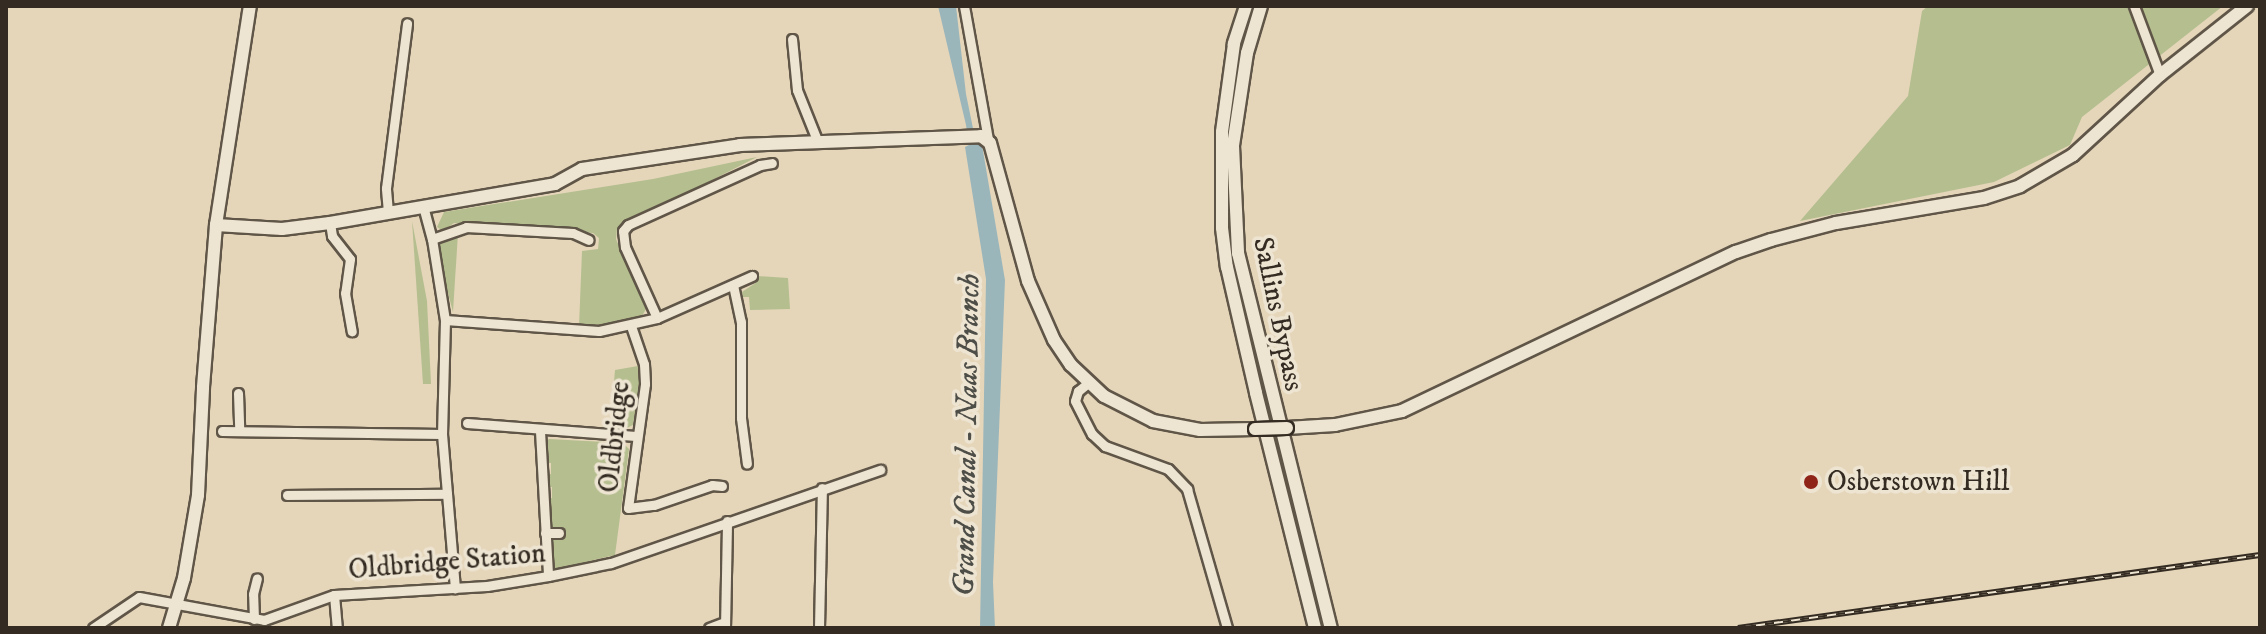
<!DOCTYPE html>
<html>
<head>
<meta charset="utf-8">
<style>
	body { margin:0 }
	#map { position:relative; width:2266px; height:634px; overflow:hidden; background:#e5d6ba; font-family:"IM FELL DW Pica",serif }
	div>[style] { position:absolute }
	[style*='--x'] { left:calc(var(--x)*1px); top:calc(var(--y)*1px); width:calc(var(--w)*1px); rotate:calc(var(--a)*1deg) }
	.green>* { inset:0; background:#b5be8f }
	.water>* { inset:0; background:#9bb6bb }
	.roads { filter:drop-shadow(2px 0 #605648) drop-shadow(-2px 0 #605648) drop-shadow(0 2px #605648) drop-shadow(0 -2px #605648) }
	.street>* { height:9px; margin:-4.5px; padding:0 4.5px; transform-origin:4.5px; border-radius:4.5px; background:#eee4d2 }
	.secondary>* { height:12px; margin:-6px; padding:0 6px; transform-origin:6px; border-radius:6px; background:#eee4d2 }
	.rail>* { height:6px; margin-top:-3px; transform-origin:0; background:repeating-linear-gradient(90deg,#eee4d2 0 9px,#342c22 0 18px); box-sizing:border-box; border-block:2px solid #342c22 }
	.bridges { filter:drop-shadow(2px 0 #342c22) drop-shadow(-2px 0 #342c22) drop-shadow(0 2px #342c22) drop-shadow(0 -2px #342c22) }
	.secondary-bridge>* { height:12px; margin:-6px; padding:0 6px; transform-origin:6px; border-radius:6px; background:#eee4d2 }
	.dots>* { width:22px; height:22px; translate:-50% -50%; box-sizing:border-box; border:4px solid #eee4d2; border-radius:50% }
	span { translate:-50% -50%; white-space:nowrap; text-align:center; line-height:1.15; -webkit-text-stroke:7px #eee4d2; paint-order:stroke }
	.street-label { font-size:28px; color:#342c22 }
	.poi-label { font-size:28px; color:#342c22 }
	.left { translate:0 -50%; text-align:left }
	.water-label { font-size:30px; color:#4e4e48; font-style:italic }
	.frame { position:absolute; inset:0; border:8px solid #342c22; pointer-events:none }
</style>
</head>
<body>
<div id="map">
	<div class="green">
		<i style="clip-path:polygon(1928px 6px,2223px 6px,2082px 117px,2070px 145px,1994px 182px,1800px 221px,1908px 96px,1922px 11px)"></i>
		<i style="clip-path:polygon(757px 157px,617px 229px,616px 239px,646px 309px,642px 316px,623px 323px,579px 327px,582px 251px,598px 249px,599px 238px,593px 233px,454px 223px,443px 231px,437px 227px,444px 212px,653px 179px)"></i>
		<i style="clip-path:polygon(412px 221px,427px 301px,431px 384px,423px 384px)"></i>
		<i style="clip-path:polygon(458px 233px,453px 312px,440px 263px,440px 244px)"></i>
		<i style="clip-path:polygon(757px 276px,788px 278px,790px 309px,750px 310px,749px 297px,743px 297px,742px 292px,757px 282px)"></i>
		<i style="clip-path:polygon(638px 366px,640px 377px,633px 425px,627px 428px,610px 428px,615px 370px)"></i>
		<i style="clip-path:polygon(549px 439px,623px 443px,629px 449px,615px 555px,555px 569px,550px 566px,549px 538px,562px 537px,562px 530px,548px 531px,546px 499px,552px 498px,552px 487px,546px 487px,545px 475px,551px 474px,551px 463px,544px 463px,543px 443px)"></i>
	</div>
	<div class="water">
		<i style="clip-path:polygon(938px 6px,956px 6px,966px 94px,976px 143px,982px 145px,1005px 280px,993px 582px,995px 628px,980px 628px,986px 279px,965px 147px,969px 145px,966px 125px)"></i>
	</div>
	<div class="roads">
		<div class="street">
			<i style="--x:964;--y:6;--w:135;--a:79.8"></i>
			<i style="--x:2134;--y:6;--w:74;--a:69.4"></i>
			<i style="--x:792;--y:39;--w:51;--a:84.4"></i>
			<i style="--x:797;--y:90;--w:54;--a:68.2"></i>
			<i style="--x:423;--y:206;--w:34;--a:75"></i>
			<i style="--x:432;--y:239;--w:82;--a:80.9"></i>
			<i style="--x:445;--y:320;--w:114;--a:91.5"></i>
			<i style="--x:442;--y:434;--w:155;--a:85.2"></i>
			<i style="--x:388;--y:212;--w:24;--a:-95"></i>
			<i style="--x:386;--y:188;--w:166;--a:-82.7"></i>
			<i style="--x:330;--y:223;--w:13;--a:81"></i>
			<i style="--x:332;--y:236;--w:29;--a:52"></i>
			<i style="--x:350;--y:259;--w:34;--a:98"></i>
			<i style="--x:345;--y:293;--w:39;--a:80"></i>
			<i style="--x:432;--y:239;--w:36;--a:-19"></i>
			<i style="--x:466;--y:227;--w:107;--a:3.2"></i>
			<i style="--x:573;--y:233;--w:17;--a:24"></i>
			<i style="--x:733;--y:285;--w:38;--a:78"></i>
			<i style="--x:741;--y:322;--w:96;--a:90"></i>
			<i style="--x:741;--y:418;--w:46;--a:82.6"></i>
			<i style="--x:657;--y:318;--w:78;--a:-114.3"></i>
			<i style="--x:625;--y:247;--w:16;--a:-97"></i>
			<i style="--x:623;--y:231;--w:8;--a:-50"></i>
			<i style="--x:628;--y:225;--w:145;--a:-24.4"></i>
			<i style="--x:760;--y:165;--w:12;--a:-9"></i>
			<i style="--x:445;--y:320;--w:154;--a:4.1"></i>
			<i style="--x:599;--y:331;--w:59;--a:-12.6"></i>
			<i style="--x:657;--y:318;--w:104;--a:-23.9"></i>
			<i style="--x:631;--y:326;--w:40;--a:71.1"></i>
			<i style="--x:644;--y:364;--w:20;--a:87"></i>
			<i style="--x:645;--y:384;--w:125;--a:97.8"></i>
			<i style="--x:628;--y:508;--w:26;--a:-7"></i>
			<i style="--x:654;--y:505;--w:61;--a:-19"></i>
			<i style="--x:712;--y:485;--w:10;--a:6"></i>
			<i style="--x:1088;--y:383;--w:13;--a:141"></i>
			<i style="--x:1078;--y:391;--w:10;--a:107"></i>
			<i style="--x:1075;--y:401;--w:37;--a:63"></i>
			<i style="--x:1092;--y:434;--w:18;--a:43"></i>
			<i style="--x:1105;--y:446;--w:67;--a:20.1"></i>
			<i style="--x:1168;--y:469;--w:28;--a:46"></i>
			<i style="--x:1187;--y:489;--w:145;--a:73.9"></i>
			<i style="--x:238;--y:393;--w:38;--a:88"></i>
			<i style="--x:467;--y:423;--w:169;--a:4.4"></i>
			<i style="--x:222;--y:431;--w:220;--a:0.8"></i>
			<i style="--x:540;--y:431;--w:145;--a:86.8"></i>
			<i style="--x:287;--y:495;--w:160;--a:-0.4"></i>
			<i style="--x:545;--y:533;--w:14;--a:0"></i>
			<i style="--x:334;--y:595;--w:33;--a:85"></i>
			<i style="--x:254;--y:619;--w:25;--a:-92"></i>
			<i style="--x:253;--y:594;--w:16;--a:-76"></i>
			<i style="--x:93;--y:628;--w:55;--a:-34"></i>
			<i style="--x:139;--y:597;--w:127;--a:10.4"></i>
			<i style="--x:264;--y:620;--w:74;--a:-19.7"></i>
			<i style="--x:334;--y:595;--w:153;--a:-3.4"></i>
			<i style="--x:487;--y:586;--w:62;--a:-9.3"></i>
			<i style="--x:548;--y:576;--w:64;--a:-11.7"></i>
			<i style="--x:611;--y:563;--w:285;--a:-19.1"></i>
			<i style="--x:709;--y:628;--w:17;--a:-21"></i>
			<i style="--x:725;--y:628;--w:107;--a:-88.9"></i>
			<i style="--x:819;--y:628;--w:140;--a:-88.8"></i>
		</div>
		<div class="secondary">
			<i style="--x:1246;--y:6;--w:40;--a:108"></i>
			<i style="--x:1234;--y:44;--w:89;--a:97.8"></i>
			<i style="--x:1222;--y:132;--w:96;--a:90"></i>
			<i style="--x:1222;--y:228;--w:39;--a:83"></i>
			<i style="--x:1227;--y:267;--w:129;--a:77"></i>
			<i style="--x:1256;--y:393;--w:242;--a:75.9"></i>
			<i style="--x:1261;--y:6;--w:49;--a:106.6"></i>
			<i style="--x:1247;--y:53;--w:94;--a:98.6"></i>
			<i style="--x:1233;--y:146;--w:107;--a:87.3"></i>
			<i style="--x:1238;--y:253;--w:386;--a:76.1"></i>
			<i style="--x:216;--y:225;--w:66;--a:3.5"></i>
			<i style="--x:282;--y:229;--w:48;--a:-7.1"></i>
			<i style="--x:330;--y:223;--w:228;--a:-9.8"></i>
			<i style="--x:555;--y:184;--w:31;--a:-29"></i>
			<i style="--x:582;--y:169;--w:160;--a:-8.6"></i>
			<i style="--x:740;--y:145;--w:241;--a:-2.1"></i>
			<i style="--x:981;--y:136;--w:11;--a:38"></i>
			<i style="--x:990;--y:143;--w:143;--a:74.6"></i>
			<i style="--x:1028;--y:281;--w:64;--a:66.2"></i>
			<i style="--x:1054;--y:340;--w:30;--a:56"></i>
			<i style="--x:1071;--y:365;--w:45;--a:43.2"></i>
			<i style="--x:1104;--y:396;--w:55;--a:27"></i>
			<i style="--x:1153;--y:421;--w:48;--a:10.8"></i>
			<i style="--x:1200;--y:430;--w:55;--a:-1"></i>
			<i style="--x:1287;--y:428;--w:48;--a:-3.6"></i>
			<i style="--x:1335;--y:425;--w:68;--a:-11.8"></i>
			<i style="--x:1402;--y:411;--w:370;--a:-25.5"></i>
			<i style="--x:1736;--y:252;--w:37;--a:-19"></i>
			<i style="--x:1771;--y:240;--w:67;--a:-14.7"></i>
			<i style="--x:1836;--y:223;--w:150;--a:-9.6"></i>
			<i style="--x:1984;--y:198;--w:38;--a:-18"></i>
			<i style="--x:2020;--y:186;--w:61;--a:-30.3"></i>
			<i style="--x:2073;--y:155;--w:118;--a:-42.6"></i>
			<i style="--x:2160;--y:75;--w:111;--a:-38.4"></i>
			<i style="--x:169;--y:628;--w:52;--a:-73.3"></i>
			<i style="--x:184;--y:578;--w:84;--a:-80.4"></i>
			<i style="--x:198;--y:495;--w:108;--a:-87.3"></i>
			<i style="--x:203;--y:387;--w:163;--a:-85.4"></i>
			<i style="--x:216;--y:225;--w:222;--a:-81.2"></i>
		</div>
	</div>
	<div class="rail">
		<i style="--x:1738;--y:628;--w:527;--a:-7.96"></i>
	</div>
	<div class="bridges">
		<div class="secondary-bridge">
			<i style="--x:1255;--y:429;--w:32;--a:-2"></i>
		</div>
	</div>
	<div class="dots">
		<i style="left:1811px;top:482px;background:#8f2418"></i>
	</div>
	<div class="street-label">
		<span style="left:1278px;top:314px;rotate:78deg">Sallins Bypass</span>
		<span style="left:615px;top:437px;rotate:-84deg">Oldbridge</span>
		<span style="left:447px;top:562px;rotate:-5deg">Oldbridge Station</span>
	</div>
	<div class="poi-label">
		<span class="left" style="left:1827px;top:482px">Osberstown Hill</span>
	</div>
	<div class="water-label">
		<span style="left:968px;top:435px;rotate:-89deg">Grand Canal - Naas Branch</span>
	</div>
	<div class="frame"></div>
</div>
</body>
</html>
